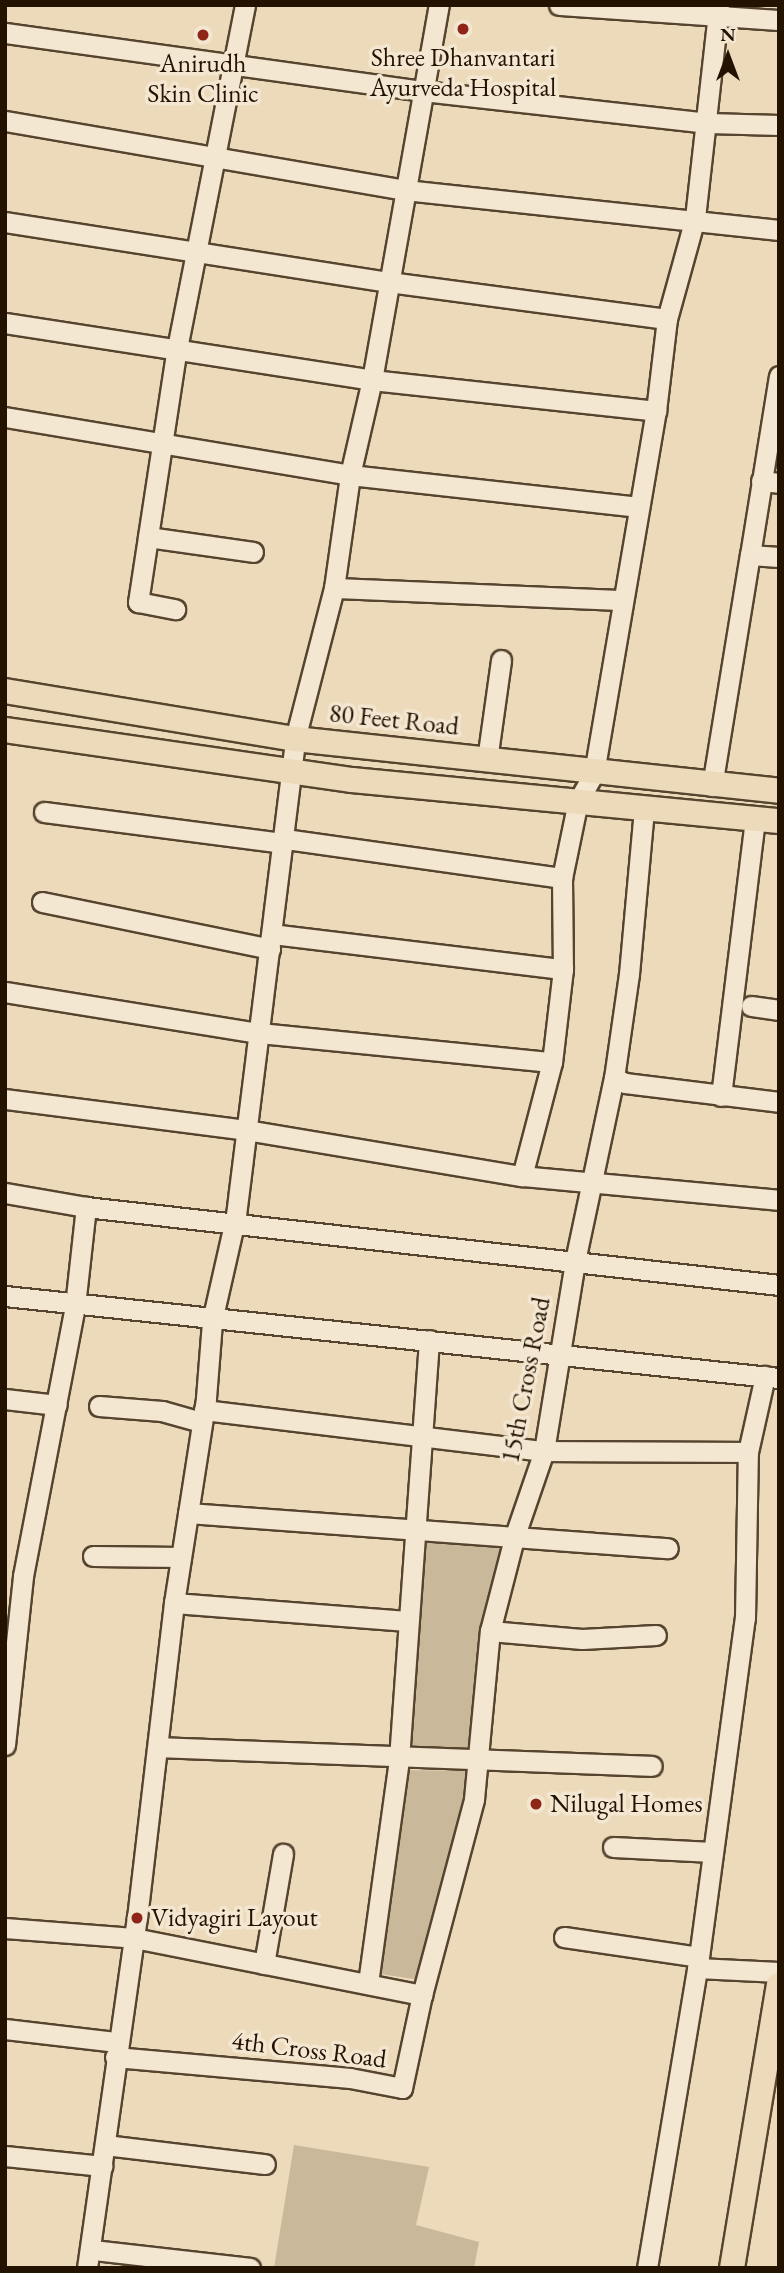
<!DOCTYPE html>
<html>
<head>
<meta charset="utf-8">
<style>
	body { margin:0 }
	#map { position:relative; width:784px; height:2273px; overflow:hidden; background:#ecdaba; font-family:"EB Garamond",serif }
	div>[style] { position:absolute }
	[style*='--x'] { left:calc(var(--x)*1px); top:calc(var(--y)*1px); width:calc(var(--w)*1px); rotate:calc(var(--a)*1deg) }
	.green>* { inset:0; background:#cab89a }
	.roads { filter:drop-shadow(2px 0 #56442e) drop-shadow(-2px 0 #56442e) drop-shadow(0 2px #56442e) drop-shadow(0 -2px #56442e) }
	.minor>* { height:19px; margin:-9.5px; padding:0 9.5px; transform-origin:9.5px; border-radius:9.5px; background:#f3e7d2 }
	.major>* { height:24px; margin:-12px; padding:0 12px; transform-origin:12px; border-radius:12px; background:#ecdaba }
	.dots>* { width:19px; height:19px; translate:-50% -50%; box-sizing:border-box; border:4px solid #f3e7d2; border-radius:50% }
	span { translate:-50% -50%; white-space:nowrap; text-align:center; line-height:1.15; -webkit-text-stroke:7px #f3e7d2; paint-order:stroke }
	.poi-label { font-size:26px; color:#241200 }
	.left { translate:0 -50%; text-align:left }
	.street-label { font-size:26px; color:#241200 }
	.frame { position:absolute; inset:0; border:7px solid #241200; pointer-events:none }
	.north { position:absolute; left:693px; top:21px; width:70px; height:70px; -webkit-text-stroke:5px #f3e7d2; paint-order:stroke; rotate:0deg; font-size:19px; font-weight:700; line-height:28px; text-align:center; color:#241200 }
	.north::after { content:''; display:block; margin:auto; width:24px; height:32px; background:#241200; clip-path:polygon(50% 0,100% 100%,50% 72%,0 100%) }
</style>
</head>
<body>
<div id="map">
	<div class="green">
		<i style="clip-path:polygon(421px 1538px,502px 1544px,483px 1626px,471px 1750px,408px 1750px)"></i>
		<i style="clip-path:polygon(403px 1770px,469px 1771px,420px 1980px,374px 1973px)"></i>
		<i style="clip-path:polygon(294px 2145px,429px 2167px,416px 2225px,479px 2242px,474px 2268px,274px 2268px)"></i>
	</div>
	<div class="roads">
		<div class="minor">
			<i style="--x:245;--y:5;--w:349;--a:101.2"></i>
			<i style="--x:177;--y:347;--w:192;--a:98.7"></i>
			<i style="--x:148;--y:537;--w:106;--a:8.1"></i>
			<i style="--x:559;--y:5;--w:221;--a:3.9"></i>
			<i style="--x:5;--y:33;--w:422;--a:7.9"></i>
			<i style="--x:423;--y:91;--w:287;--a:6.4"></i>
			<i style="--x:708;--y:123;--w:71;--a:1.6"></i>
			<i style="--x:5;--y:121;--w:406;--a:9.8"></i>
			<i style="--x:405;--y:190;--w:376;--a:6.1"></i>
			<i style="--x:5;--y:222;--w:389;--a:8.9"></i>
			<i style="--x:389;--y:282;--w:280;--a:7.6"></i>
			<i style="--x:5;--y:323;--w:371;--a:8.8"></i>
			<i style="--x:372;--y:380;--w:286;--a:6.2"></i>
			<i style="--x:779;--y:376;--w:181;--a:99.2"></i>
			<i style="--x:750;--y:555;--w:29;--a:4"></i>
			<i style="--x:5;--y:417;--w:350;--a:9.5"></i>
			<i style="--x:350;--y:475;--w:291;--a:6.3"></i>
			<i style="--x:761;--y:481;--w:18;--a:6"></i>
			<i style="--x:148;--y:537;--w:66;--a:98.7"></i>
			<i style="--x:138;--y:602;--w:38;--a:11"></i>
			<i style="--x:334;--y:588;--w:288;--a:2.4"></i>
			<i style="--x:487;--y:760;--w:101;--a:-82"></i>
			<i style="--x:712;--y:786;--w:234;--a:-80.7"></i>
			<i style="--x:44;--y:812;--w:242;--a:7.4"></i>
			<i style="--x:285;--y:839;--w:280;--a:8"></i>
			<i style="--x:562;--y:878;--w:91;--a:89.4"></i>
			<i style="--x:563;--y:969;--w:94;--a:96.7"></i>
			<i style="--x:552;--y:1062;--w:118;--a:104.7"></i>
			<i style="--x:562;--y:878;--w:79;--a:-78.3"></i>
			<i style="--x:578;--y:801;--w:32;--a:-60"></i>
			<i style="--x:594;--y:773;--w:367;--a:-80.3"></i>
			<i style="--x:656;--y:411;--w:93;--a:-83.2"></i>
			<i style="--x:667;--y:319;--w:105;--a:-74.5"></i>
			<i style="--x:695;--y:218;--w:214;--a:-83.6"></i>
			<i style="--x:42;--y:902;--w:233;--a:11.6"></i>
			<i style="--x:272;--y:934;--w:293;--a:6.9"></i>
			<i style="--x:5;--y:992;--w:257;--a:9.2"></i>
			<i style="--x:259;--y:1033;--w:294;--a:5.7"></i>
			<i style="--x:751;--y:1006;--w:28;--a:8"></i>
			<i style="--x:614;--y:1078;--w:12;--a:24"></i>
			<i style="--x:625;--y:1083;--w:155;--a:7"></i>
			<i style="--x:721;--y:1096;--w:280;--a:-83"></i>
			<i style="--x:5;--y:1099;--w:243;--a:7.3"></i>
			<i style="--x:246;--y:1130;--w:280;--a:9.5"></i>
			<i style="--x:522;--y:1176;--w:258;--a:5.3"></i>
			<i style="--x:5;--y:1193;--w:82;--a:9.8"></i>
			<i style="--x:5;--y:1296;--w:778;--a:6.05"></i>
			<i style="--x:5;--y:1399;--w:52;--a:6.6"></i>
			<i style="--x:99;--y:1406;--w:63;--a:4.5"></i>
			<i style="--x:162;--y:1411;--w:41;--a:15.8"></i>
			<i style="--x:204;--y:1410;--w:342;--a:6.9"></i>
			<i style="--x:544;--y:1451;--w:204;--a:0.3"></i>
			<i style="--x:188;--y:1513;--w:481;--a:4.2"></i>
			<i style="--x:93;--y:1556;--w:88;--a:0.7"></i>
			<i style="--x:174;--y:1603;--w:234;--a:4.4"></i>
			<i style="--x:490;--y:1631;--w:92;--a:5"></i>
			<i style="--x:582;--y:1639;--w:74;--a:-3.1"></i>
			<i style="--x:5;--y:1745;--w:170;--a:-83.9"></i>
			<i style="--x:23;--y:1576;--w:275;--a:-79.1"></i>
			<i style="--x:75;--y:1306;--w:100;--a:-83.7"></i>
			<i style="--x:86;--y:1207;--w:697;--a:6.42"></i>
			<i style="--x:159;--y:1747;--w:493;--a:2.2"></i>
			<i style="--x:613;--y:1847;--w:100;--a:2.9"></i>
			<i style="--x:5;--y:1928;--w:129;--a:4.4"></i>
			<i style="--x:134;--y:1938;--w:294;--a:11.2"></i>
			<i style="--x:564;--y:1937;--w:136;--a:8.4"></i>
			<i style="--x:264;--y:1964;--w:112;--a:-80.2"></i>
			<i style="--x:697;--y:1968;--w:82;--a:2.8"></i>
			<i style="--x:368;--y:1983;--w:226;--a:-82.1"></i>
			<i style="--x:399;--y:1759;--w:420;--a:-85.9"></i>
			<i style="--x:5;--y:2029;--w:112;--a:6.7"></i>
			<i style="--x:115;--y:2057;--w:236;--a:5.1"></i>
			<i style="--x:350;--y:2078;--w:53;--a:10.9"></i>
			<i style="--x:402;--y:2088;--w:95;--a:-77.9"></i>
			<i style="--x:422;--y:1995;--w:203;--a:-75.1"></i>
			<i style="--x:474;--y:1799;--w:169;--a:-84.6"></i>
			<i style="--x:490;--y:1631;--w:96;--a:-75.5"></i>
			<i style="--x:514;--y:1538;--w:92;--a:-71"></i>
			<i style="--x:544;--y:1451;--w:193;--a:-80.7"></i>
			<i style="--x:575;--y:1261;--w:187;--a:-78"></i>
			<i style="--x:614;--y:1078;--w:105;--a:-81.8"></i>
			<i style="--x:629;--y:974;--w:166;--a:-84.8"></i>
			<i style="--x:105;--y:2145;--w:161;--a:6.8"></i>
			<i style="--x:5;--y:2156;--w:98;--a:5.9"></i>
			<i style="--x:93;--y:2250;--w:158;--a:6.5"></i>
			<i style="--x:87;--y:2268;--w:354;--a:-81.9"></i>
			<i style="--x:137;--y:1918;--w:317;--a:-83.3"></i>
			<i style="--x:174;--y:1603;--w:207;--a:-81.1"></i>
			<i style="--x:206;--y:1398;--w:77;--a:-85.5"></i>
			<i style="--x:212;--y:1321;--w:109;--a:-77.2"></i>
			<i style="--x:236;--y:1215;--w:480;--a:-82.9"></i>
			<i style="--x:295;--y:739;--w:156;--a:-75.5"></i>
			<i style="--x:334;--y:588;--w:114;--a:-81.9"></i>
			<i style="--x:350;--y:475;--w:98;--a:-77"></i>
			<i style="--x:372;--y:380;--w:381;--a:-79.9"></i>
			<i style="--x:647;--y:2268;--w:315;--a:-80.5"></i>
			<i style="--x:699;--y:1957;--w:342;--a:-82.3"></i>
			<i style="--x:745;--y:1618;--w:166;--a:-89"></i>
			<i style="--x:748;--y:1452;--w:78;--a:-77.4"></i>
		</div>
		<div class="major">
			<i style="--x:5;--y:691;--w:294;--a:9.4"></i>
			<i style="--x:295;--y:739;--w:487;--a:6.1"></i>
			<i style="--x:5;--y:730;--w:351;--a:8.2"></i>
			<i style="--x:352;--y:780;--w:429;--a:5.5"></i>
			<i style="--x:732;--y:2268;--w:287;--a:-80.6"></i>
		</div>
	</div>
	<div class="dots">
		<i style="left:463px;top:29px;background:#8f2418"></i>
		<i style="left:203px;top:35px;background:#8f2418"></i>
		<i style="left:536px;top:1804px;background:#8f2418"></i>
		<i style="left:137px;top:1918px;background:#8f2418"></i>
	</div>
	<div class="poi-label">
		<span style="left:463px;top:73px">Shree Dhanvantari<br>Ayurveda Hospital</span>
		<span style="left:203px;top:79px">Anirudh<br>Skin Clinic</span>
		<span class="left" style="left:550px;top:1804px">Nilugal Homes</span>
		<span class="left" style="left:151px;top:1918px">Vidyagiri Layout</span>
	</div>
	<div class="street-label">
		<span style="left:394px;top:720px;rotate:6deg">80 Feet Road</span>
		<span style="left:526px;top:1380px;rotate:-79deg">15th Cross Road</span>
		<span style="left:309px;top:2050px;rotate:7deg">4th Cross Road</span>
	</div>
	<div class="frame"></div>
	<div class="north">N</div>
</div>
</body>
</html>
